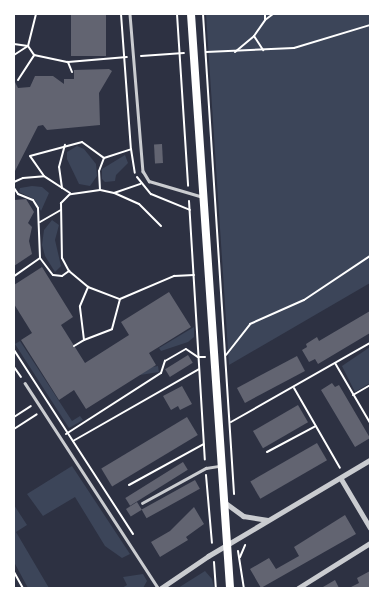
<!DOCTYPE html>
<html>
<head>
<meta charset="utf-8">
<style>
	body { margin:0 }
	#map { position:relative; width:384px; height:602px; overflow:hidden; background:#2d3142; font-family:Arial,sans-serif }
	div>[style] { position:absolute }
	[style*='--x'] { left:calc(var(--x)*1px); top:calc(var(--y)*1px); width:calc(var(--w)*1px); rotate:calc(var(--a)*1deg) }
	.green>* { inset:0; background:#3c4559; transform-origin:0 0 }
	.building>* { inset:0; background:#626471; transform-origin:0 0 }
	.path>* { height:2px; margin:-1px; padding:0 1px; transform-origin:1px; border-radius:1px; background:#fff }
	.service>* { height:2.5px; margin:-1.25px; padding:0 1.25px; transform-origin:1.25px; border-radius:1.25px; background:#caccd0 }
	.minor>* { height:5px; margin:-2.5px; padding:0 2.5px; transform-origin:2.5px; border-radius:2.5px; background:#caccd0 }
	.secondary>* { height:8px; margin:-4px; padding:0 4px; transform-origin:4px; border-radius:4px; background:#fff }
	span { translate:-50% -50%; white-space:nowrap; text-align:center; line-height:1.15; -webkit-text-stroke:4px #fff; paint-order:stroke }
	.frame { position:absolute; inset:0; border:15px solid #fff; pointer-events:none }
</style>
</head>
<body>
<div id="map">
	<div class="green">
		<i style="clip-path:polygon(206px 14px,370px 14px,370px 283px,229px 365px)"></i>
		<i style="clip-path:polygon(77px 146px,84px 149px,96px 164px,97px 176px,90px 186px,79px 184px,67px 159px,67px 152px)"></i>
		<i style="clip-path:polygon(125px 155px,128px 163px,116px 175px,115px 181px,105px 182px,102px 179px,102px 169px)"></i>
		<i style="clip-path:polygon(32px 186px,42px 187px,49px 193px,41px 211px,34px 199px,19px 192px,20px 188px)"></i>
		<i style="clip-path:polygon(52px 220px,59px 225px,55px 240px,61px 266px,55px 272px,45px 256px,42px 245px,44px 230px)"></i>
		<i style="clip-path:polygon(194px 327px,194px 337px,188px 342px,161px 351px,159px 348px)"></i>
		<i style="clip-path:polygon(20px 341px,72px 421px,80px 416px,83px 420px,69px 428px,15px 344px)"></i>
		<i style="clip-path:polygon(370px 347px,370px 383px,355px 392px,342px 366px)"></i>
		<i style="left:158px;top:366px;width:6px;height:62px;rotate:81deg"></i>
		<i style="clip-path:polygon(72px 466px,130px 554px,122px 558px,105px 546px,75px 497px,43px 516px,27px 494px)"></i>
		<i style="clip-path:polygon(14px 505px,27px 525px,16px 532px,49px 588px,28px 588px,14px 562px)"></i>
		<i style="clip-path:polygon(205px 571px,212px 579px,214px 588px,178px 588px)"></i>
		<i style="clip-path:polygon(143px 574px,147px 581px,143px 588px,122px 588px,127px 585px,123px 577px)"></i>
	</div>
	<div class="building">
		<i style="left:71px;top:14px;width:35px;height:42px"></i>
		<i style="clip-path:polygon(109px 69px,112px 71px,99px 93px,100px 125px,47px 130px,43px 125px,38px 126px,14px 173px,14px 80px,18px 88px,30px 87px,35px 76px,53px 76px,64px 84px,64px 79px,74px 79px,74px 70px)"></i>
		<i style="left:162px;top:144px;width:19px;height:8px;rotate:87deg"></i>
		<i style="clip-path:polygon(26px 199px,34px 212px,28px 223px,32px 227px,29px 241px,32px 254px,14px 266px,14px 200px)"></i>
		<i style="clip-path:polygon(42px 267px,73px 317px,61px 325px,85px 363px,129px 335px,121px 322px,169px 292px,191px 327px,149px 353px,156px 365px,86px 409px,74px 390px,59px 400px,21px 340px,32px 333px,14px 304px,14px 285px)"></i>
		<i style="clip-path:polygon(370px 311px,370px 333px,318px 364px,315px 359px,309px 362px,302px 350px,307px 347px,306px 344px,317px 337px,319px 341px)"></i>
		<i style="left:188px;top:355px;width:9px;height:27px;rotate:58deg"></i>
		<i style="left:297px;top:356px;width:17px;height:68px;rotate:62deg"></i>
		<i style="clip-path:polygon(332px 383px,335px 387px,339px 385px,370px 438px,355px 447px,321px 390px)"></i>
		<i style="clip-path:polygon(182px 386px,192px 404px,180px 410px,178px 406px,171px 410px,163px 396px)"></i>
		<i style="left:298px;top:405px;width:20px;height:52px;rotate:60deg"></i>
		<i style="left:187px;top:417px;width:21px;height:100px;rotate:59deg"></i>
		<i style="left:317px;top:443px;width:20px;height:77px;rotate:60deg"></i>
		<i style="left:183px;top:462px;width:9px;height:68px;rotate:58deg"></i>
		<i style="left:195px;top:480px;width:10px;height:61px;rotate:61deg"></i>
		<i style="left:137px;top:502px;width:9px;height:13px;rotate:58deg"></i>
		<i style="clip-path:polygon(194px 507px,204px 524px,186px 537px,188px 540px,160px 557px,151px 542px,170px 531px)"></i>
		<i style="clip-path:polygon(345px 515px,356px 534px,261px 588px,250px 569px,269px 558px,276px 569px,299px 556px,294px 547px)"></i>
		<i style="clip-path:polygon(370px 571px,370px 588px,349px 588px,359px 583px,357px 578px)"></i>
		<i style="clip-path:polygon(335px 580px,339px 588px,324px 588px,323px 587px)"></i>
	</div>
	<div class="path">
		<i style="--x:121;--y:14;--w:135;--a:85.8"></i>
		<i style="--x:131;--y:149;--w:24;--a:81"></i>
		<i style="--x:177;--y:14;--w:172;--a:86.3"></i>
		<i style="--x:203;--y:14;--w:481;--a:86.3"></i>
		<i style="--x:265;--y:20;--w:10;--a:-37"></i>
		<i style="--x:254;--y:36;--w:17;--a:57"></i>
		<i style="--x:14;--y:44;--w:14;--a:8"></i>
		<i style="--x:28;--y:46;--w:33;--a:-76"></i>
		<i style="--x:206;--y:52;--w:88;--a:-2.6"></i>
		<i style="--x:294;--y:48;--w:79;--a:-16.8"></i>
		<i style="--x:235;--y:52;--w:25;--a:-40"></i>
		<i style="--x:254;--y:36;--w:19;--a:-55"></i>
		<i style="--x:265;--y:20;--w:6;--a:-90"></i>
		<i style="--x:14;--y:55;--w:17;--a:-33"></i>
		<i style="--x:28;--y:46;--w:11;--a:56"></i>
		<i style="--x:141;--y:56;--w:43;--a:-4"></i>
		<i style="--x:72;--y:72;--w:11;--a:-112"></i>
		<i style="--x:68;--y:62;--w:59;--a:-4.8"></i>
		<i style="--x:18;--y:80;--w:30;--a:-57"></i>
		<i style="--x:34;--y:55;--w:35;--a:12"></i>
		<i style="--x:137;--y:177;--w:22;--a:51"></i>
		<i style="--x:151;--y:194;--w:42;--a:22.3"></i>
		<i style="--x:14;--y:182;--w:10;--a:-24"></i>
		<i style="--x:23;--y:178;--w:21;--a:-5"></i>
		<i style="--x:14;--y:188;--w:7;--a:56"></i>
		<i style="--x:18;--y:194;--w:16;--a:22"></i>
		<i style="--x:33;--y:200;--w:9;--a:58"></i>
		<i style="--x:38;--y:208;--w:50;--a:87.7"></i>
		<i style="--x:40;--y:258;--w:32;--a:145"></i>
		<i style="--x:62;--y:188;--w:21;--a:-98"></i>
		<i style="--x:59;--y:167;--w:23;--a:-75"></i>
		<i style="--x:100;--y:190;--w:19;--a:-93"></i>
		<i style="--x:99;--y:171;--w:14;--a:-69"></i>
		<i style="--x:70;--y:193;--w:31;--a:-147"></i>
		<i style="--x:44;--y:176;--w:24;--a:-125"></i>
		<i style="--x:30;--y:156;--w:54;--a:-15.1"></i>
		<i style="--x:82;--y:142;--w:27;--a:36"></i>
		<i style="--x:104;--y:158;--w:28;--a:-18"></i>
		<i style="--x:114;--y:193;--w:28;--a:-19"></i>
		<i style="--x:189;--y:201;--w:259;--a:86.5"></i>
		<i style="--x:40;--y:222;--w:24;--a:-30"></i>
		<i style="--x:161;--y:226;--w:31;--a:-135"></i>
		<i style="--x:139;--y:204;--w:27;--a:-156"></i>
		<i style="--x:114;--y:193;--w:14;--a:-168"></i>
		<i style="--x:100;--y:190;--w:30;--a:172"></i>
		<i style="--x:70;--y:194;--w:13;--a:135"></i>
		<i style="--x:61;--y:203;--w:55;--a:89"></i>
		<i style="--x:62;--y:258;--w:15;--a:62"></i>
		<i style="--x:69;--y:271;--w:25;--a:40"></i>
		<i style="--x:88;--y:287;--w:34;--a:21"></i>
		<i style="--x:120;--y:299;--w:59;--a:-23.1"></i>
		<i style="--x:174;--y:276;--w:20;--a:-3"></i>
		<i style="--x:40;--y:258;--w:21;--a:53"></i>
		<i style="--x:53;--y:275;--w:9;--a:6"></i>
		<i style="--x:62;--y:276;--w:9;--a:-36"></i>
		<i style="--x:84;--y:340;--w:30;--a:-21"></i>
		<i style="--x:112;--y:329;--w:31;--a:-75"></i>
		<i style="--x:74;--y:346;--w:12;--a:-31"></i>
		<i style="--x:84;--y:340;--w:34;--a:-97"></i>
		<i style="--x:80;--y:306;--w:21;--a:-67"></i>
		<i style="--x:14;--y:350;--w:219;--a:57.1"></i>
		<i style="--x:226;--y:355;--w:39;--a:-52"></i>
		<i style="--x:250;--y:324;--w:59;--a:-24"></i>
		<i style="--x:304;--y:300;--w:79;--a:-33.7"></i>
		<i style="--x:335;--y:363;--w:69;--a:59.7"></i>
		<i style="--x:14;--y:367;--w:12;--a:55"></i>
		<i style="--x:294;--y:388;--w:92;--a:60.1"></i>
		<i style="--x:353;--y:395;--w:20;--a:-30"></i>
		<i style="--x:14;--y:417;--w:20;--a:-33"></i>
		<i style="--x:231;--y:422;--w:160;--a:-29.6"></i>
		<i style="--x:14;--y:429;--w:27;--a:-33"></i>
		<i style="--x:66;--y:434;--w:113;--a:-32.7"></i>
		<i style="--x:161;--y:373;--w:13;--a:-72"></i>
		<i style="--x:165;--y:361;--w:24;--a:-30"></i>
		<i style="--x:186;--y:349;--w:14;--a:34"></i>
		<i style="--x:198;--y:357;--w:7;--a:0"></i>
		<i style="--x:73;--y:441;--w:145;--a:-29.7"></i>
		<i style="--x:267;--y:452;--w:55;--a:-28"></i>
		<i style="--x:206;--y:475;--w:68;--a:85"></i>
		<i style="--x:129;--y:485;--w:85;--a:-28.7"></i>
		<i style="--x:238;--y:551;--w:37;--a:81"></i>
		<i style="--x:240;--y:557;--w:13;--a:-67"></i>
		<i style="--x:214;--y:562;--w:26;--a:86"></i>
		<i style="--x:14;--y:572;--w:18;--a:61"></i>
	</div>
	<div class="service">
		<i style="--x:130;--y:14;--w:158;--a:85.3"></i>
		<i style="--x:143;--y:171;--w:12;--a:59"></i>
		<i style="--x:149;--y:181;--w:56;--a:16.5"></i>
		<i style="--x:25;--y:383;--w:244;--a:57"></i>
		<i style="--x:142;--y:503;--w:73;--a:-28.7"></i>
		<i style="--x:206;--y:468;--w:13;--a:-9"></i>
	</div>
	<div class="minor">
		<i style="--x:341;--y:479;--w:57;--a:59.4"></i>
		<i style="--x:224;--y:502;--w:24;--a:36"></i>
		<i style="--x:243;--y:516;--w:25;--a:9"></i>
		<i style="--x:161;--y:588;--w:57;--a:-34.2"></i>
		<i style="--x:208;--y:556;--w:188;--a:-30.7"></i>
		<i style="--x:298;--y:588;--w:85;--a:-32"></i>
	</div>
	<div class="secondary">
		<i style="--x:191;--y:14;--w:575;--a:86.11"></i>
	</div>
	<div class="frame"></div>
</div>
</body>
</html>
